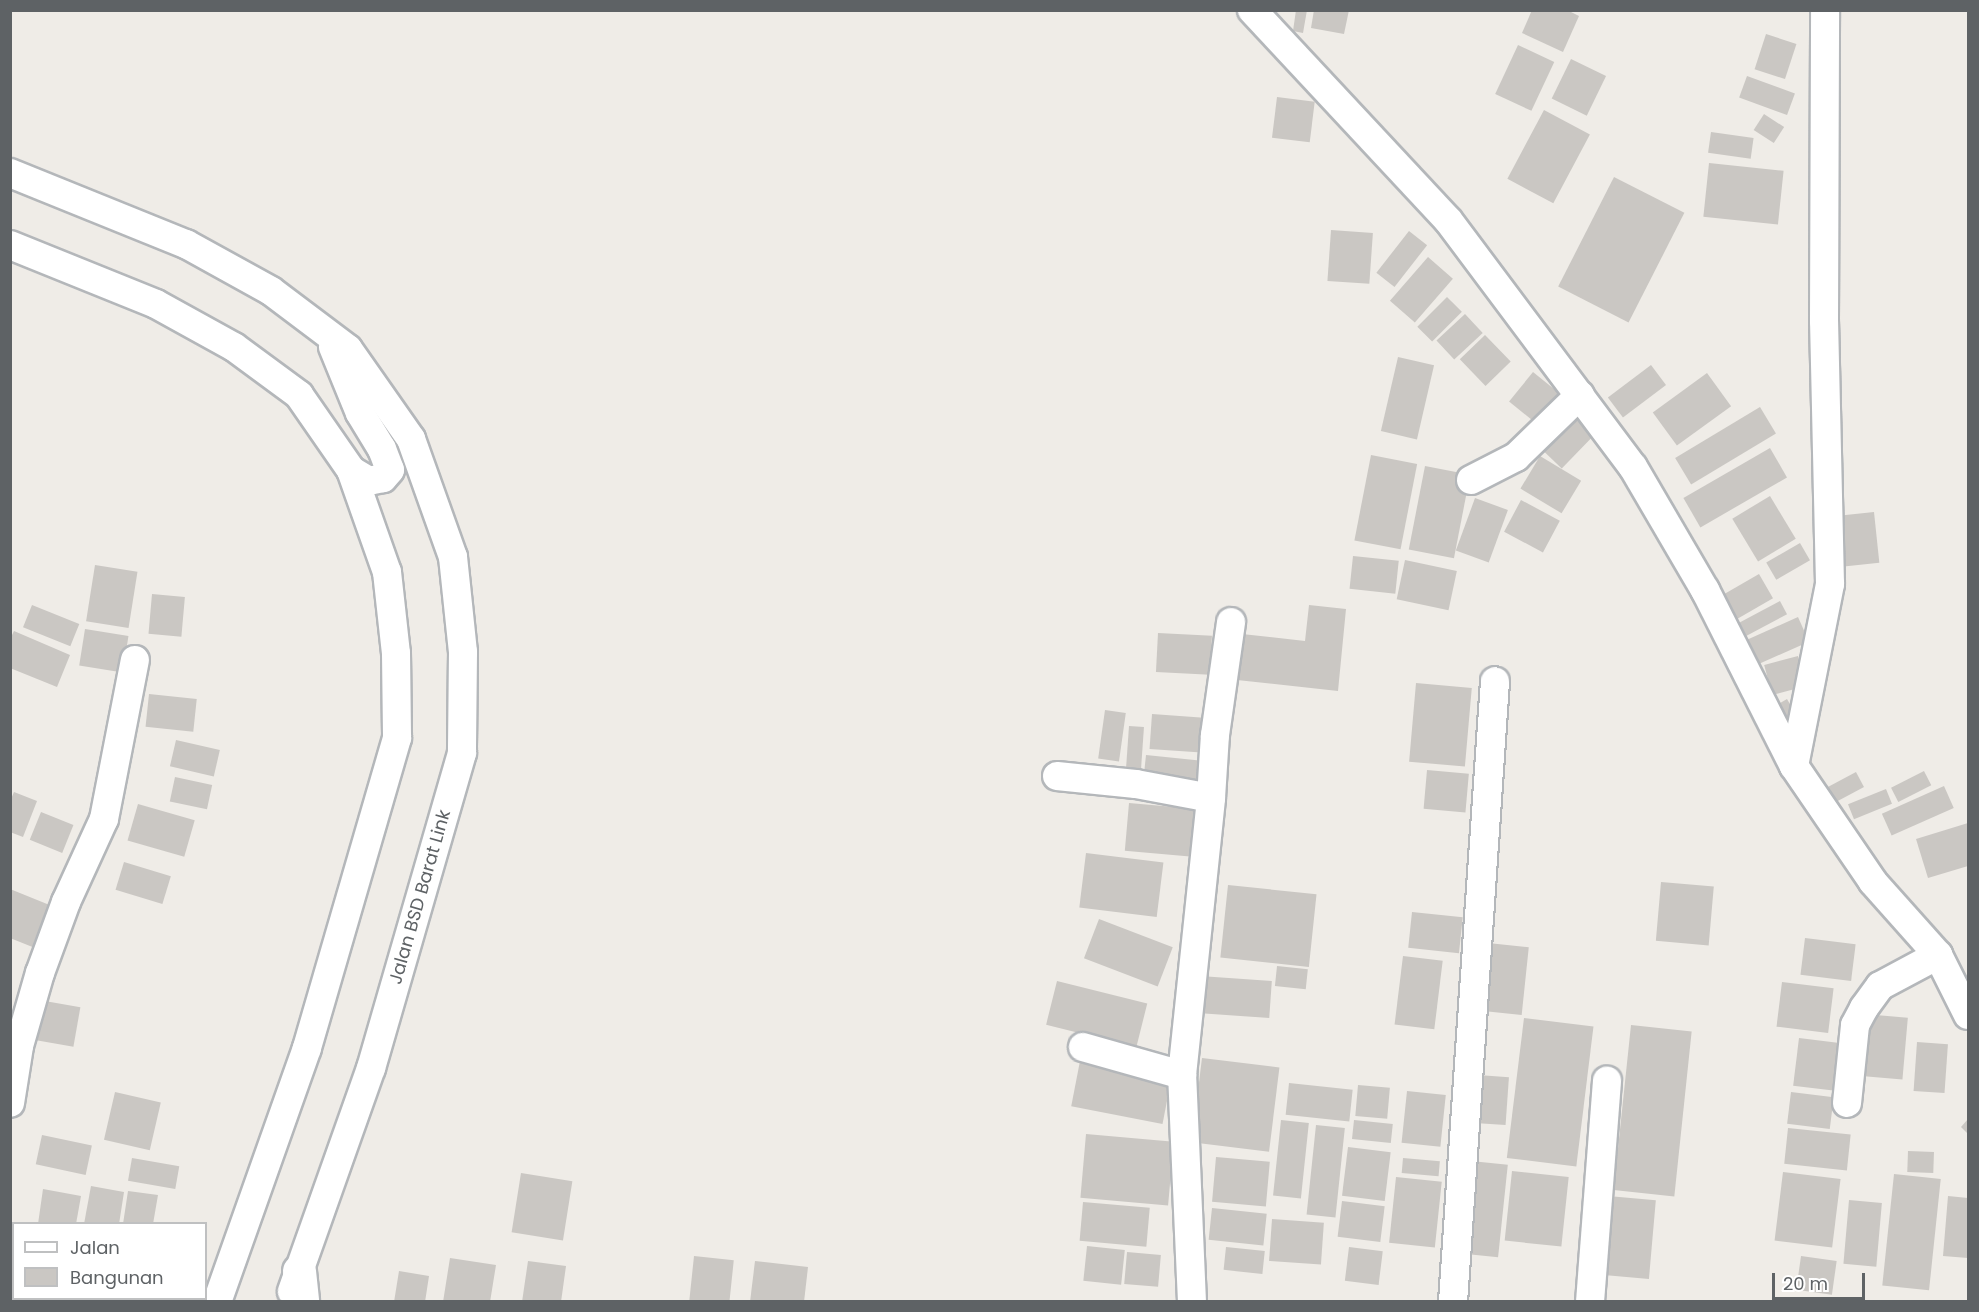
<!DOCTYPE html>
<html>
<head>
<meta charset="utf-8">
<style>
	body { margin:0 }
	#map { position:relative; width:1979px; height:1312px; overflow:hidden; background:#efece7; font-family:Poppins,sans-serif }
	div>[style] { position:absolute }
	[style*='--x'] { left:calc(var(--x)*1px); top:calc(var(--y)*1px); width:calc(var(--w)*1px); rotate:calc(var(--a)*1deg) }
	.building>* { inset:0; background:#cac7c3; transform-origin:0 0 }
	.roads { filter:drop-shadow(2px 0 #b4b7ba) drop-shadow(-2px 0 #b4b7ba) drop-shadow(0 2px #b4b7ba) drop-shadow(0 -2px #b4b7ba) }
	.minor>* { height:28px; margin:-14px; padding:0 14px; transform-origin:14px; border-radius:14px; background:#fff }
	.tertiary>* { height:33px; margin:-16.5px; padding:0 16.5px; transform-origin:16.5px; border-radius:16.5px; background:#fff }
	span { translate:-50% -50%; white-space:nowrap; text-align:center; line-height:1.15; -webkit-text-stroke:5px #fff; paint-order:stroke }
	.street-label { font-size:18px; color:#5e6265 }
	.frame { position:absolute; inset:0; border:12px solid #5e6265; pointer-events:none }
	.legend { position:absolute; left:12px; top:1222px; width:195px; height:78px; box-sizing:border-box; background:#fff; border:2px solid #bfc0c1; margin:0; padding:8px 10px; list-style:none; font-size:18px; color:#5e6265 }
	.legend li { display:flex; align-items:center; gap:12px; height:30px }
	.legend b { width:30px; border:2px solid #bfc0c1 }
	.scale { position:absolute; left:1772px; top:1273px; width:93px; height:27px; box-sizing:border-box; border:3px solid #5e6265; border-top:0; padding-left:8px; font-size:18px; line-height:21px; white-space:nowrap; color:#5e6265; -webkit-text-stroke:4px #fff; paint-order:stroke }
</style>
</head>
<body>
<div id="map">
	<div class="building">
		<i style="clip-path:polygon(1296px 10px,1307px 10px,1303px 33px,1293px 31px)"></i>
		<i style="clip-path:polygon(1314px 10px,1349px 10px,1344px 34px,1311px 28px)"></i>
		<i style="clip-path:polygon(1532px 10px,1567px 10px,1579px 16px,1563px 52px,1522px 33px)"></i>
		<i style="left:1766px;top:34px;width:32px;height:37px;rotate:18deg"></i>
		<i style="left:1518px;top:45px;width:40px;height:54px;rotate:25deg"></i>
		<i style="left:1571px;top:59px;width:39px;height:44px;rotate:26deg"></i>
		<i style="left:1747px;top:76px;width:51px;height:23px;rotate:20deg"></i>
		<i style="left:1277px;top:97px;width:38px;height:41px;rotate:7deg"></i>
		<i style="left:1544px;top:110px;width:52px;height:78px;rotate:28deg"></i>
		<i style="left:1764px;top:114px;width:24px;height:19px;rotate:33deg"></i>
		<i style="left:1711px;top:132px;width:43px;height:21px;rotate:8deg"></i>
		<i style="left:1709px;top:163px;width:75px;height:54px;rotate:6deg"></i>
		<i style="left:1614px;top:177px;width:79px;height:123px;rotate:27deg"></i>
		<i style="left:1331px;top:230px;width:42px;height:51px;rotate:4deg"></i>
		<i style="left:1409px;top:231px;width:23px;height:53px;rotate:38deg"></i>
		<i style="left:1428px;top:257px;width:33px;height:58px;rotate:41deg"></i>
		<i style="left:1447px;top:297px;width:21px;height:42px;rotate:45deg"></i>
		<i style="left:1465px;top:314px;width:26px;height:39px;rotate:47deg"></i>
		<i style="left:1485px;top:335px;width:37px;height:35px;rotate:46deg"></i>
		<i style="left:1398px;top:357px;width:37px;height:76px;rotate:13deg"></i>
		<i style="left:1651px;top:365px;width:25px;height:54px;rotate:53deg"></i>
		<i style="left:1533px;top:372px;width:41px;height:38px;rotate:39deg"></i>
		<i style="left:1707px;top:373px;width:41px;height:67px;rotate:54deg"></i>
		<i style="left:1760px;top:407px;width:31px;height:99px;rotate:59deg"></i>
		<i style="left:1577px;top:411px;width:29px;height:52px;rotate:44deg"></i>
		<i style="left:1770px;top:448px;width:34px;height:100px;rotate:60deg"></i>
		<i style="left:1371px;top:455px;width:47px;height:87px;rotate:11deg"></i>
		<i style="left:1540px;top:456px;width:48px;height:38px;rotate:31deg"></i>
		<i style="left:1425px;top:466px;width:46px;height:85px;rotate:11deg"></i>
		<i style="left:1770px;top:496px;width:50px;height:44px;rotate:59deg"></i>
		<i style="left:1475px;top:498px;width:35px;height:56px;rotate:20deg"></i>
		<i style="left:1521px;top:500px;width:44px;height:36px;rotate:28deg"></i>
		<i style="left:1874px;top:512px;width:51px;height:38px;rotate:84deg"></i>
		<i style="left:1800px;top:543px;width:20px;height:39px;rotate:60deg"></i>
		<i style="left:1353px;top:556px;width:46px;height:33px;rotate:6deg"></i>
		<i style="left:1405px;top:560px;width:53px;height:40px;rotate:12deg"></i>
		<i style="left:95px;top:565px;width:43px;height:57px;rotate:9deg"></i>
		<i style="left:1759px;top:574px;width:28px;height:47px;rotate:60deg"></i>
		<i style="left:152px;top:594px;width:33px;height:40px;rotate:5deg"></i>
		<i style="left:1780px;top:601px;width:15px;height:50px;rotate:62deg"></i>
		<i style="left:32px;top:605px;width:51px;height:24px;rotate:22deg"></i>
		<i style="clip-path:polygon(1309px 605px,1346px 609px,1338px 691px,1237px 680px,1242px 634px,1305px 641px)"></i>
		<i style="left:1798px;top:617px;width:27px;height:57px;rotate:66deg"></i>
		<i style="left:85px;top:629px;width:44px;height:37px;rotate:9deg"></i>
		<i style="clip-path:polygon(14px 631px,70px 655px,57px 687px,10px 668px,10px 639px)"></i>
		<i style="left:1158px;top:633px;width:54px;height:39px;rotate:3deg"></i>
		<i style="left:1798px;top:656px;width:31px;height:35px;rotate:75deg"></i>
		<i style="left:1416px;top:683px;width:56px;height:79px;rotate:5deg"></i>
		<i style="left:149px;top:694px;width:48px;height:33px;rotate:6deg"></i>
		<i style="left:1787px;top:699px;width:30px;height:18px;rotate:60deg"></i>
		<i style="left:1105px;top:710px;width:21px;height:49px;rotate:8deg"></i>
		<i style="left:1152px;top:714px;width:52px;height:35px;rotate:4deg"></i>
		<i style="left:1129px;top:726px;width:15px;height:49px;rotate:4deg"></i>
		<i style="left:176px;top:740px;width:45px;height:27px;rotate:13deg"></i>
		<i style="left:1146px;top:755px;width:56px;height:27px;rotate:6deg"></i>
		<i style="left:1427px;top:770px;width:42px;height:39px;rotate:5deg"></i>
		<i style="left:1924px;top:771px;width:16px;height:37px;rotate:63deg"></i>
		<i style="left:1856px;top:772px;width:17px;height:43px;rotate:62deg"></i>
		<i style="left:175px;top:777px;width:38px;height:25px;rotate:12deg"></i>
		<i style="left:1944px;top:786px;width:24px;height:68px;rotate:66deg"></i>
		<i style="left:1886px;top:789px;width:16px;height:41px;rotate:68deg"></i>
		<i style="clip-path:polygon(14px 792px,37px 801px,23px 837px,10px 832px,10px 801px)"></i>
		<i style="left:1129px;top:803px;width:71px;height:48px;rotate:5deg"></i>
		<i style="left:138px;top:804px;width:59px;height:38px;rotate:16deg"></i>
		<i style="left:41px;top:812px;width:35px;height:30px;rotate:22deg"></i>
		<i style="clip-path:polygon(1968px 823px,1968px 866px,1928px 878px,1916px 839px)"></i>
		<i style="left:1086px;top:853px;width:78px;height:55px;rotate:7deg"></i>
		<i style="left:124px;top:862px;width:49px;height:29px;rotate:17deg"></i>
		<i style="left:1661px;top:882px;width:53px;height:59px;rotate:5deg"></i>
		<i style="left:1228px;top:885px;width:89px;height:73px;rotate:6deg"></i>
		<i style="clip-path:polygon(10px 889px,52px 906px,35px 948px,10px 938px)"></i>
		<i style="left:1412px;top:912px;width:51px;height:36px;rotate:6deg"></i>
		<i style="left:1099px;top:919px;width:79px;height:42px;rotate:21deg"></i>
		<i style="left:1805px;top:938px;width:51px;height:37px;rotate:7deg"></i>
		<i style="left:1488px;top:943px;width:41px;height:68px;rotate:6deg"></i>
		<i style="left:1403px;top:956px;width:40px;height:69px;rotate:7deg"></i>
		<i style="left:1277px;top:966px;width:31px;height:20px;rotate:6deg"></i>
		<i style="left:1200px;top:976px;width:72px;height:37px;rotate:4deg"></i>
		<i style="left:1057px;top:981px;width:93px;height:45px;rotate:14deg"></i>
		<i style="left:1782px;top:982px;width:52px;height:45px;rotate:7deg"></i>
		<i style="left:39px;top:1000px;width:42px;height:40px;rotate:10deg"></i>
		<i style="left:1864px;top:1014px;width:44px;height:62px;rotate:5deg"></i>
		<i style="left:1524px;top:1018px;width:70px;height:141px;rotate:7deg"></i>
		<i style="left:1631px;top:1025px;width:61px;height:166px;rotate:6deg"></i>
		<i style="left:1799px;top:1038px;width:51px;height:48px;rotate:7deg"></i>
		<i style="left:1917px;top:1042px;width:31px;height:49px;rotate:4deg"></i>
		<i style="left:1202px;top:1058px;width:78px;height:85px;rotate:7deg"></i>
		<i style="left:1080px;top:1061px;width:93px;height:46px;rotate:11deg"></i>
		<i style="left:1478px;top:1075px;width:31px;height:48px;rotate:4deg"></i>
		<i style="left:1289px;top:1083px;width:64px;height:32px;rotate:6deg"></i>
		<i style="left:1358px;top:1085px;width:32px;height:31px;rotate:5deg"></i>
		<i style="left:1407px;top:1091px;width:39px;height:52px;rotate:6deg"></i>
		<i style="left:115px;top:1092px;width:47px;height:49px;rotate:13deg"></i>
		<i style="left:1791px;top:1092px;width:43px;height:32px;rotate:7deg"></i>
		<i style="clip-path:polygon(1968px 1119px,1968px 1134px,1961px 1127px)"></i>
		<i style="left:1281px;top:1120px;width:28px;height:76px;rotate:6deg"></i>
		<i style="left:1354px;top:1120px;width:39px;height:19px;rotate:6deg"></i>
		<i style="left:1316px;top:1125px;width:29px;height:90px;rotate:6deg"></i>
		<i style="left:1788px;top:1128px;width:63px;height:36px;rotate:6deg"></i>
		<i style="left:1086px;top:1134px;width:88px;height:64px;rotate:5deg"></i>
		<i style="left:42px;top:1135px;width:51px;height:30px;rotate:12deg"></i>
		<i style="left:1348px;top:1147px;width:43px;height:49px;rotate:7deg"></i>
		<i style="left:1908px;top:1151px;width:26px;height:21px;rotate:2deg"></i>
		<i style="left:1216px;top:1157px;width:54px;height:45px;rotate:5deg"></i>
		<i style="left:132px;top:1158px;width:48px;height:23px;rotate:10deg"></i>
		<i style="left:1403px;top:1158px;width:37px;height:15px;rotate:5deg"></i>
		<i style="left:1471px;top:1161px;width:37px;height:93px;rotate:6deg"></i>
		<i style="left:1512px;top:1171px;width:57px;height:70px;rotate:6deg"></i>
		<i style="left:1783px;top:1172px;width:58px;height:69px;rotate:7deg"></i>
		<i style="left:521px;top:1173px;width:52px;height:60px;rotate:9deg"></i>
		<i style="left:1894px;top:1174px;width:47px;height:112px;rotate:6deg"></i>
		<i style="left:1396px;top:1177px;width:46px;height:66px;rotate:6deg"></i>
		<i style="clip-path:polygon(91px 1186px,124px 1192px,119px 1224px,84px 1224px)"></i>
		<i style="clip-path:polygon(43px 1189px,81px 1196px,76px 1224px,38px 1224px)"></i>
		<i style="clip-path:polygon(128px 1191px,158px 1195px,153px 1224px,123px 1224px)"></i>
		<i style="left:1608px;top:1196px;width:48px;height:79px;rotate:5deg"></i>
		<i style="clip-path:polygon(1948px 1196px,1968px 1198px,1968px 1258px,1943px 1256px)"></i>
		<i style="left:1849px;top:1200px;width:33px;height:64px;rotate:5deg"></i>
		<i style="left:1342px;top:1201px;width:43px;height:36px;rotate:7deg"></i>
		<i style="left:1083px;top:1202px;width:67px;height:39px;rotate:5deg"></i>
		<i style="left:1212px;top:1208px;width:55px;height:32px;rotate:6deg"></i>
		<i style="left:1272px;top:1219px;width:52px;height:42px;rotate:4deg"></i>
		<i style="left:1087px;top:1246px;width:38px;height:35px;rotate:6deg"></i>
		<i style="left:1226px;top:1247px;width:39px;height:23px;rotate:6deg"></i>
		<i style="left:1349px;top:1247px;width:34px;height:34px;rotate:7deg"></i>
		<i style="left:1127px;top:1252px;width:34px;height:32px;rotate:5deg"></i>
		<i style="left:694px;top:1256px;width:40px;height:46px;rotate:6deg"></i>
		<i style="left:1801px;top:1256px;width:36px;height:34px;rotate:8deg"></i>
		<i style="clip-path:polygon(450px 1258px,496px 1265px,490px 1302px,443px 1302px)"></i>
		<i style="clip-path:polygon(528px 1261px,566px 1266px,561px 1302px,522px 1302px)"></i>
		<i style="clip-path:polygon(755px 1261px,808px 1267px,804px 1302px,750px 1302px)"></i>
		<i style="clip-path:polygon(399px 1271px,429px 1276px,425px 1302px,394px 1302px)"></i>
	</div>
	<div class="roads">
		<div class="minor">
			<i style="--x:1252;--y:10;--w:287;--a:47"></i>
			<i style="--x:1448;--y:220;--w:309;--a:53.2"></i>
			<i style="--x:1633;--y:467;--w:143;--a:59.7"></i>
			<i style="--x:1705;--y:590;--w:197;--a:63.2"></i>
			<i style="--x:1794;--y:766;--w:140;--a:55.7"></i>
			<i style="--x:1873;--y:882;--w:98;--a:48.3"></i>
			<i style="--x:1938;--y:955;--w:67;--a:63.4"></i>
			<i style="--x:10;--y:173;--w:190;--a:22"></i>
			<i style="--x:186;--y:244;--w:97;--a:28.9"></i>
			<i style="--x:271;--y:291;--w:96;--a:37"></i>
			<i style="--x:348;--y:349;--w:110;--a:55"></i>
			<i style="--x:411;--y:439;--w:125;--a:70.4"></i>
			<i style="--x:453;--y:557;--w:96;--a:84"></i>
			<i style="--x:463;--y:652;--w:101;--a:90.6"></i>
			<i style="--x:462;--y:753;--w:328;--a:106.1"></i>
			<i style="--x:371;--y:1068;--w:237;--a:109.5"></i>
			<i style="--x:10;--y:245;--w:157;--a:22"></i>
			<i style="--x:156;--y:304;--w:89;--a:28.9"></i>
			<i style="--x:234;--y:347;--w:81;--a:36.4"></i>
			<i style="--x:299;--y:395;--w:91;--a:55.3"></i>
			<i style="--x:351;--y:470;--w:108;--a:70.6"></i>
			<i style="--x:387;--y:572;--w:81;--a:83.7"></i>
			<i style="--x:396;--y:653;--w:85;--a:89.3"></i>
			<i style="--x:397;--y:738;--w:323;--a:106.2"></i>
			<i style="--x:307;--y:1048;--w:269;--a:109.5"></i>
			<i style="--x:333;--y:347;--w:71;--a:67.8"></i>
			<i style="--x:360;--y:413;--w:42;--a:58.6"></i>
			<i style="--x:382;--y:449;--w:22;--a:69"></i>
			<i style="--x:390;--y:470;--w:11;--a:131"></i>
			<i style="--x:383;--y:478;--w:14;--a:168"></i>
			<i style="--x:369;--y:481;--w:21;--a:-149"></i>
			<i style="--x:1471;--y:480;--w:51;--a:-27.1"></i>
			<i style="--x:1516;--y:457;--w:89;--a:-44.1"></i>
			<i style="--x:1794;--y:766;--w:186;--a:-78.8"></i>
			<i style="--x:1830;--y:584;--w:263;--a:-91.3"></i>
			<i style="--x:1824;--y:321;--w:311;--a:-89.8"></i>
			<i style="--x:1057;--y:776;--w:79;--a:5.8"></i>
			<i style="--x:1136;--y:784;--w:76;--a:10.6"></i>
			<i style="--x:1083;--y:1047;--w:103;--a:15.8"></i>
			<i style="--x:10;--y:1103;--w:58;--a:-81"></i>
			<i style="--x:19;--y:1046;--w:76;--a:-74"></i>
			<i style="--x:40;--y:973;--w:76;--a:-69.9"></i>
			<i style="--x:66;--y:902;--w:91;--a:-65.4"></i>
			<i style="--x:104;--y:819;--w:162;--a:-79"></i>
			<i style="--x:1847;--y:1103;--w:78;--a:-84.1"></i>
			<i style="--x:1855;--y:1025;--w:19;--a:-62"></i>
			<i style="--x:1864;--y:1008;--w:27;--a:-54"></i>
			<i style="--x:1880;--y:986;--w:66;--a:-28.1"></i>
			<i style="--x:10;--y:1279;--w:23;--a:80"></i>
			<i style="--x:1192;--y:1302;--w:227;--a:-92.5"></i>
			<i style="--x:1182;--y:1075;--w:279;--a:-84"></i>
			<i style="--x:1211;--y:798;--w:63;--a:-86.4"></i>
			<i style="--x:1215;--y:735;--w:114;--a:-81.9"></i>
			<i style="--x:1453;--y:1302;--w:622;--a:-86.13"></i>
			<i style="--x:1590;--y:1302;--w:222;--a:-85.6"></i>
		</div>
		<div class="tertiary">
			<i style="--x:299;--y:1271;--w:31;--a:84"></i>
		</div>
	</div>
	<div class="street-label">
		<span style="left:420px;top:897px;rotate:-74deg">Jalan BSD Barat Link</span>
	</div>
	<div class="frame"></div>
	<ul class="legend">
	<li><b style="height:8px;background:#fff"></b>Jalan</li>
	<li><b style="height:16px;background:#cac7c3"></b>Bangunan</li>
	</ul>
	<div class="scale">20 m</div>
</div>
</body>
</html>
